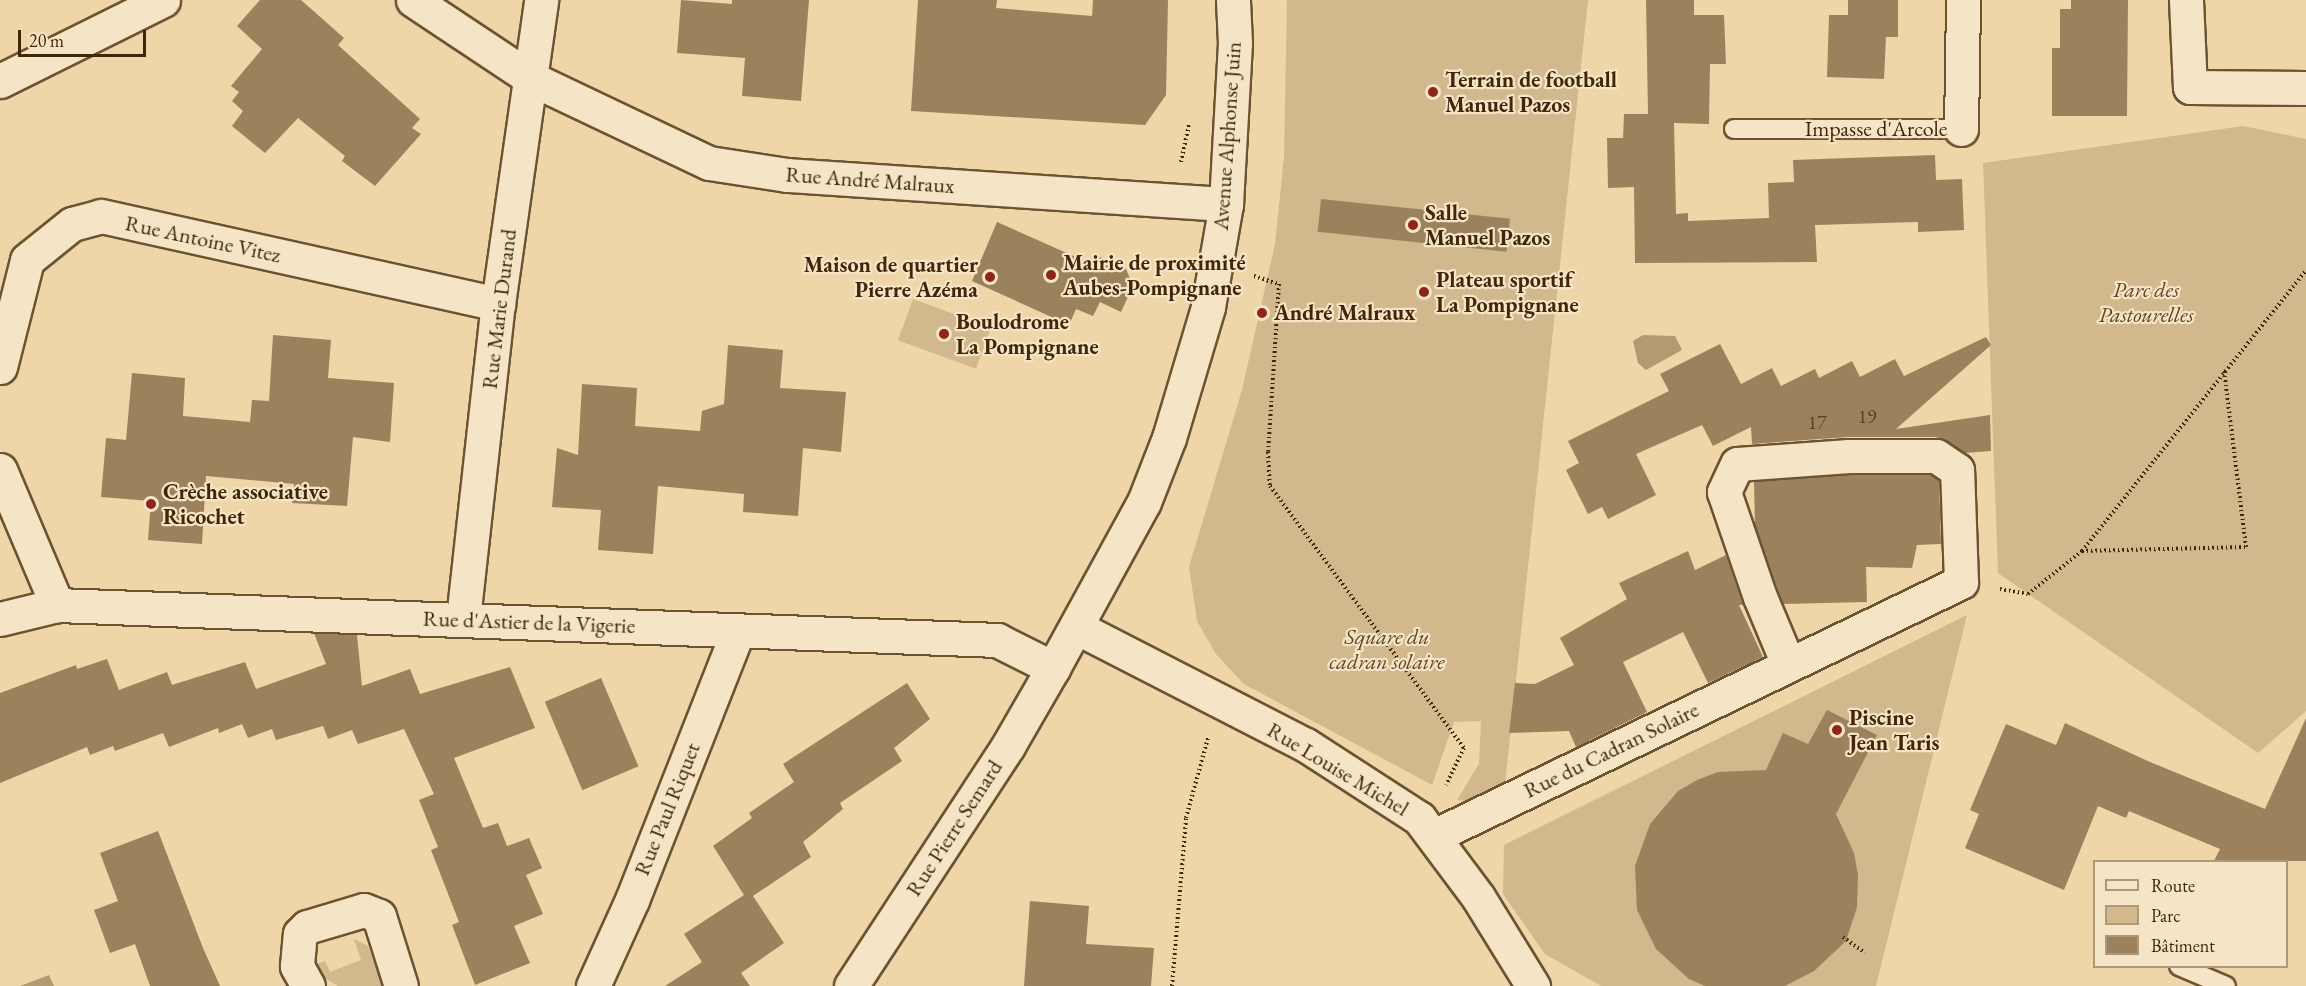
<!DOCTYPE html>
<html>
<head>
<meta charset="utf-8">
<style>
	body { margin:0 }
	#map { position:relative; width:2306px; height:986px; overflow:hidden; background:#efd6a8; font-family:"EB Garamond",serif }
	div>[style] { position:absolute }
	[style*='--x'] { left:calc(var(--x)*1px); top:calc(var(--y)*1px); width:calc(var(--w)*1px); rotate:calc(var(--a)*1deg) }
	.green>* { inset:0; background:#d1b88d; transform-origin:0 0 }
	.water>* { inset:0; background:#b49a72 }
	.building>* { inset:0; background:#9b825c; transform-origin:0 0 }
	.path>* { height:4px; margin-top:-2px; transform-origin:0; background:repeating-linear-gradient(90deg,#412709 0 1.5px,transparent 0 4.5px) }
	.roads { filter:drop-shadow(2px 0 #6c5331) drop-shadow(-2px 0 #6c5331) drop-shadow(0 2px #6c5331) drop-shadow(0 -2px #6c5331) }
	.service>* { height:18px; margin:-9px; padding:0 9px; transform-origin:9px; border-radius:9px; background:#f5e4c6 }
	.minor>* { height:33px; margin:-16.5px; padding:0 16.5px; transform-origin:16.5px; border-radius:16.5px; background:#f5e4c6 }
	.dots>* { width:16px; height:16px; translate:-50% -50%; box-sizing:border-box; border:3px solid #f5e4c6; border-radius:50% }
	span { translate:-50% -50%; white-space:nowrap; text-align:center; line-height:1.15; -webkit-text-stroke:4.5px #f5e4c6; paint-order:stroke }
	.number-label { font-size:20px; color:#583e1e }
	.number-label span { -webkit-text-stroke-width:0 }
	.poi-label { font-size:22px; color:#412709; font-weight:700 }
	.left { translate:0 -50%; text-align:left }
	.right { translate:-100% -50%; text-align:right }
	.street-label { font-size:22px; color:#412709 }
	.park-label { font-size:22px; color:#5e4423; font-style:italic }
	.legend { position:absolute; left:2093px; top:860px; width:195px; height:108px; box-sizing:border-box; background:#f5e4c6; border:2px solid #ad987a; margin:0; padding:8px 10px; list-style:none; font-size:18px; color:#412709 }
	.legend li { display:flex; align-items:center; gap:12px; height:30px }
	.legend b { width:30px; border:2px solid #ad987a }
	.scale { position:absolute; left:18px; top:30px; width:128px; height:27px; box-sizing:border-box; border:3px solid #412709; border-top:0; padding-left:8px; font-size:18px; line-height:21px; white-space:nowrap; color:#412709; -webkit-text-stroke:4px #f5e4c6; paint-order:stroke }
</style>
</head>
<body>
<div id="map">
	<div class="green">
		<i style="clip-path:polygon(1287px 0,1588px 0,1505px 784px,1476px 802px,1457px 800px,1479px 764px,1481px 721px,1454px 722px,1432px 785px,1244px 684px,1216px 654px,1197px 621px,1189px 567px,1242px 390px,1275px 244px,1284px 157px)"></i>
		<i style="clip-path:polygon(2243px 126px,2306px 139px,2306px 711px,2258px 753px,1998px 573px,1983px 163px)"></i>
		<i style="left:913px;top:299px;width:83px;height:44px;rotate:20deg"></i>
		<i style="clip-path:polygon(1967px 615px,1876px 986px,1601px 986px,1545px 954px,1503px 894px,1504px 845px)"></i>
		<i style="clip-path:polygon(354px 939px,368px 946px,383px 986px,338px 986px,316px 973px,313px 966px,325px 961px,330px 972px,361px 960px)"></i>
	</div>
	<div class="water">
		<i style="clip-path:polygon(1643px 335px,1675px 336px,1682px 350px,1646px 370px,1638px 363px,1633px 341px)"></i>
		<i style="clip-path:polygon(49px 975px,54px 986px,20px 986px)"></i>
	</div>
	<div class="building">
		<i style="clip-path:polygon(260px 0,301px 0,344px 38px,338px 45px,420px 119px,412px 128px,421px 134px,375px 186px,342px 161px,345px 156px,298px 118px,265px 153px,232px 126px,243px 111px,232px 101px,239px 92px,231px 86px,262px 49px,237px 26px)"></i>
		<i style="clip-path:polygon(681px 0,732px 4px,732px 0,809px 0,801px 101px,742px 96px,745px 58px,677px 53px)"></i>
		<i style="clip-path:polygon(918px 0,997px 0,996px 8px,1092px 16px,1093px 0,1168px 0,1166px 95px,1145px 125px,911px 111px)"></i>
		<i style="clip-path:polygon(1646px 0,1694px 0,1694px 15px,1724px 15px,1726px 64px,1710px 64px,1709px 124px,1674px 123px,1676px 214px,1688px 213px,1688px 221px,1769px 218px,1768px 183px,1794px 182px,1793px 160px,1935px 155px,1936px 180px,1962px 179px,1964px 230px,1918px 232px,1918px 222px,1815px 225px,1817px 262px,1635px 263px,1634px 187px,1608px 188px,1607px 138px,1623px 138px,1624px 114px,1648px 114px)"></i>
		<i style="clip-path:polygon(1848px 0,1898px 0,1898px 37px,1886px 37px,1884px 79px,1827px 77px,1829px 15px,1848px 15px)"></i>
		<i style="clip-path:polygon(2071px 0,2128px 0,2127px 116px,2052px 116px,2052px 48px,2060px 48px,2060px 9px,2071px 9px)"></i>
		<i style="left:1321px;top:199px;width:190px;height:33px;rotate:6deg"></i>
		<i style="clip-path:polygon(997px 222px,1096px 266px,1100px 257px,1126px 269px,1133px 286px,1121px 312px,1100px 302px,1093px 316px,1076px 309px,1069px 325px,972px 281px)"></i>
		<i style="clip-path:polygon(273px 335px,331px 340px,328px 378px,394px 383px,390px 442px,353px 437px,347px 506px,292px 503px,294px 484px,206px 476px,202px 544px,148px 540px,151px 501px,101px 497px,106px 438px,126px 440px,132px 373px,185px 378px,183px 416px,250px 422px,252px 400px,269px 401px)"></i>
		<i style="clip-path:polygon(1986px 337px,1991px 345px,1896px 429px,1990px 415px,1991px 451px,1965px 453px,1936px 437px,1848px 437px,1752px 444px,1751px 427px,1713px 446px,1702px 425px,1636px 454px,1656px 495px,1608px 519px,1602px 507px,1588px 514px,1566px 470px,1579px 463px,1568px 441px,1669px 391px,1660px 374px,1720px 344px,1741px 384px,1772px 368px,1781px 386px,1815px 369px,1819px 378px,1852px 361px,1860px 377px,1895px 359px,1904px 376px)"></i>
		<i style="clip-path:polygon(728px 345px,783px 350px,780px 388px,846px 392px,841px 452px,803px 448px,798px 516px,743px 512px,744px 494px,658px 486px,653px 554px,598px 550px,601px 510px,552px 507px,557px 448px,578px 455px,582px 384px,637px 388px,635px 426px,700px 431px,702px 411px,724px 404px)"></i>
		<i style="clip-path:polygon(1850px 475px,1930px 475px,1939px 480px,1941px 544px,1917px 545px,1912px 568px,1866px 567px,1867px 602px,1783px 604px,1755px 526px,1754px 482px)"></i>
		<i style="clip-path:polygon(1688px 551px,1695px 570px,1726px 555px,1743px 605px,1739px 605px,1763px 657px,1708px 683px,1683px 632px,1623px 662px,1647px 712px,1576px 747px,1569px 731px,1509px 733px,1515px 683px,1535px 684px,1574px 665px,1560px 638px,1627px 599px,1619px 583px)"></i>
		<i style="clip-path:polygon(314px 633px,357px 635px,362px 686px,410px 669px,420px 694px,510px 667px,535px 728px,454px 758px,483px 828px,498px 823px,507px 846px,529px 838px,542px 868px,526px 875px,543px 914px,514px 926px,530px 963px,475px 985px,452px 925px,459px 922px,431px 850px,438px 847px,419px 800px,434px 794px,404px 729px,358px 744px,352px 730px,328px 739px,323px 726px,276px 740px,272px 729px,248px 738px,242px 724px,219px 733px,218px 728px,169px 747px,163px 733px,115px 751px,113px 746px,90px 755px,87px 747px,0 783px,0 693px,76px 665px,77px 669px,107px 659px,119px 690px,167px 672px,172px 685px,245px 662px,256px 689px,326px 664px)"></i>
		<i style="left:601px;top:678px;width:96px;height:61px;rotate:67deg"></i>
		<i style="clip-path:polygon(907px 683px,930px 719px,894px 748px,902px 761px,840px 803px,843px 809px,803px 842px,811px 857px,753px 896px,784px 943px,741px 973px,750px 986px,665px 986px,702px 962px,684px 934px,744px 895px,713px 846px,752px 818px,749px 813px,794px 782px,783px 764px)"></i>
		<i style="clip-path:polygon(1827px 710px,1877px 735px,1836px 814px,1854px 853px,1858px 875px,1857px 907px,1846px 941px,1814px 971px,1785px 986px,1705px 986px,1689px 979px,1656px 949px,1637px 910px,1635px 866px,1650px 824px,1678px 791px,1697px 780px,1718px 772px,1766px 770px,1783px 733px,1808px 744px)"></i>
		<i style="clip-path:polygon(2306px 718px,2306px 861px,2214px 861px,2220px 849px,2129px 811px,2126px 818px,2098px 806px,2064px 890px,1965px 848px,1979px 814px,1970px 810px,2006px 724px,2056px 745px,2065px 723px,2150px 762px,2265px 809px)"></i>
		<i style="clip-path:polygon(158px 831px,203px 948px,220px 986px,150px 986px,135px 944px,110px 953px,94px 910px,118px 901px,100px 853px)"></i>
		<i style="clip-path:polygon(1030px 901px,1089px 906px,1086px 944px,1154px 948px,1151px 986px,1024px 986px)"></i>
	</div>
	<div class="path">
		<i style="--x:1181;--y:162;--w:40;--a:-78"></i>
		<i style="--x:1254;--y:276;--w:26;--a:18"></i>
		<i style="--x:1279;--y:284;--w:168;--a:93.7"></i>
		<i style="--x:1268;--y:452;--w:34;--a:87"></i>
		<i style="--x:1270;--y:486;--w:326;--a:53.5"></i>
		<i style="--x:1464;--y:748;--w:41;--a:115.9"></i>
		<i style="--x:2082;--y:551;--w:164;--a:-1.4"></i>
		<i style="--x:2246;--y:547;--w:178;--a:-97.1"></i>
		<i style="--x:2000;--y:589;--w:28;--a:10"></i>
		<i style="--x:2028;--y:594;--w:69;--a:-38.5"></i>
		<i style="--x:2082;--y:551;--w:359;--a:-51.4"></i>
		<i style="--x:1843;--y:937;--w:27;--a:36"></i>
		<i style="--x:1172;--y:986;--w:169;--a:-85.2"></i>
		<i style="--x:1186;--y:818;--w:83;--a:-74.6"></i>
	</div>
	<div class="roads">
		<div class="service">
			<i style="--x:1734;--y:129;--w:227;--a:0"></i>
			<i style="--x:2179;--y:966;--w:51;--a:23.1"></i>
		</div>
		<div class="minor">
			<i style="--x:413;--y:0;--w:143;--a:33.6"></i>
			<i style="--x:532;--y:79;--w:196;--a:25.4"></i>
			<i style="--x:709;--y:163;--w:79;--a:8.7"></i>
			<i style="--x:787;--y:175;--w:440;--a:3.8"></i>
			<i style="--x:2186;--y:0;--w:87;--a:87.4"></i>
			<i style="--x:2190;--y:87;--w:116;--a:0.5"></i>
			<i style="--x:0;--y:81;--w:182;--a:-26.4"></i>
			<i style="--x:1961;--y:129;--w:129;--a:-89.1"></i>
			<i style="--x:0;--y:367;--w:110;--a:-75.8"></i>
			<i style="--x:27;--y:260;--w:58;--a:-38.7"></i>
			<i style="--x:72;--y:224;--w:30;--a:-15"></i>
			<i style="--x:101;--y:216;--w:407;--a:12.5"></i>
			<i style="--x:0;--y:470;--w:147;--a:67.1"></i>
			<i style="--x:0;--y:619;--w:59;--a:-13.8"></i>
			<i style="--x:57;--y:605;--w:941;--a:2.13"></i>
			<i style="--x:997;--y:640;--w:63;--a:26.6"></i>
			<i style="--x:463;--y:619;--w:317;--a:-83.7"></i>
			<i style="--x:498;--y:304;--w:307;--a:-81.9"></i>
			<i style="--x:1076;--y:627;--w:259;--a:27.2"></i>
			<i style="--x:1306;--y:745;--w:135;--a:32.9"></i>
			<i style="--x:1419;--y:818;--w:99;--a:53.2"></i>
			<i style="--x:1478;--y:897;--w:105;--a:58.3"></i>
			<i style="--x:1434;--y:836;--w:585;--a:-25.73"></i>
			<i style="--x:1961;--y:582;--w:112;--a:-92"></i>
			<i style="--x:1957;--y:470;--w:25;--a:-146"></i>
			<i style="--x:1936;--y:456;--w:87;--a:180"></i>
			<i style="--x:1849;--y:456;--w:112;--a:175.9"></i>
			<i style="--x:1737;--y:464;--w:31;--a:115"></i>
			<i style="--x:1724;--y:492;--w:111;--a:71.1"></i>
			<i style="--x:1760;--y:597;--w:73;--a:67.3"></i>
			<i style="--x:308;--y:986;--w:23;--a:-119"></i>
			<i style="--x:297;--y:966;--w:32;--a:-85"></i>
			<i style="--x:300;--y:934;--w:10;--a:-45"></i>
			<i style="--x:307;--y:927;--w:59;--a:-16.6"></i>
			<i style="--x:364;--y:910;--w:16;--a:22"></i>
			<i style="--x:379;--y:916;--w:73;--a:72.6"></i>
			<i style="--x:593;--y:986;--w:94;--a:-65.6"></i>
			<i style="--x:632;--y:900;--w:289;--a:-68.5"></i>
			<i style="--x:851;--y:986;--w:287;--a:-56.8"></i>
			<i style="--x:1008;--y:746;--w:90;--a:-60"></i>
			<i style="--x:1053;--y:668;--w:189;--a:-61.3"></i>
			<i style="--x:1144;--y:502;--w:69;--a:-68.7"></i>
			<i style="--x:1169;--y:438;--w:137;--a:-73.4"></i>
			<i style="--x:1208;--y:307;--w:105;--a:-80.1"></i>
			<i style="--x:1226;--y:204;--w:161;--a:-86.8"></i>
			<i style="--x:1235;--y:43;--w:43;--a:-92.7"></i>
		</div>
	</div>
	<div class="dots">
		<i style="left:1433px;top:92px;background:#8f2418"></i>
		<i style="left:1413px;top:225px;background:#8f2418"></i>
		<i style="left:1051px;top:275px;background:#8f2418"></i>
		<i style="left:990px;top:277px;background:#8f2418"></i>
		<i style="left:1424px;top:292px;background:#8f2418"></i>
		<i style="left:1262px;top:313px;background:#8f2418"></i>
		<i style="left:944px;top:334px;background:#8f2418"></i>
		<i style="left:151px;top:504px;background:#8f2418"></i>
		<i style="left:1837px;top:730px;background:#8f2418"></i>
	</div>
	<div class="number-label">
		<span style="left:1867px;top:416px">19</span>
		<span style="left:1817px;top:422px">17</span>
	</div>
	<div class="poi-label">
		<span class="left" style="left:1445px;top:92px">Terrain de football<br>Manuel Pazos</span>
		<span class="left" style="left:1425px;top:225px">Salle<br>Manuel Pazos</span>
		<span class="left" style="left:1063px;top:275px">Mairie de proximité<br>Aubes-Pompignane</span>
		<span class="right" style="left:978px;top:277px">Maison de quartier<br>Pierre Azéma</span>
		<span class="left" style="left:1436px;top:292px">Plateau sportif<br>La Pompignane</span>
		<span class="left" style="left:1274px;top:313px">André Malraux</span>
		<span class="left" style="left:956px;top:334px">Boulodrome<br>La Pompignane</span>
		<span class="left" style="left:163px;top:504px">Crèche associative<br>Ricochet</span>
		<span class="left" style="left:1849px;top:730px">Piscine<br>Jean Taris</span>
	</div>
	<div class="street-label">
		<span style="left:1876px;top:129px">Impasse d'Arcole</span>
		<span style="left:1227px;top:136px;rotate:-86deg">Avenue Alphonse Juin</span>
		<span style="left:870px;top:180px;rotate:4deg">Rue André Malraux</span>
		<span style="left:203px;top:239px;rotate:12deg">Rue Antoine Vitez</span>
		<span style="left:499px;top:309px;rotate:-83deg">Rue Marie Durand</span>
		<span style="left:529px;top:622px;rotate:2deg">Rue d'Astier de la Vigerie</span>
		<span style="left:1611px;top:750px;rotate:-26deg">Rue du Cadran Solaire</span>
		<span style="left:1338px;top:769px;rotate:31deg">Rue Louise Michel</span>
		<span style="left:667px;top:809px;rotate:-68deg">Rue Paul Riquet</span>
		<span style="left:954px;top:828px;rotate:-57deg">Rue Pierre Semard</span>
	</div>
	<div class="park-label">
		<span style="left:2146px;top:302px">Parc des<br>Pastourelles</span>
		<span style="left:1387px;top:649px">Square du<br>cadran solaire</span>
	</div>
	<ul class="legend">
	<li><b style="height:8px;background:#f5e4c6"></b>Route</li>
	<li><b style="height:16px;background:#d1b88d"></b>Parc</li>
	<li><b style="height:16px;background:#9b825c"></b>Bâtiment</li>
	</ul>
	<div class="scale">20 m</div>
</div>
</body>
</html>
